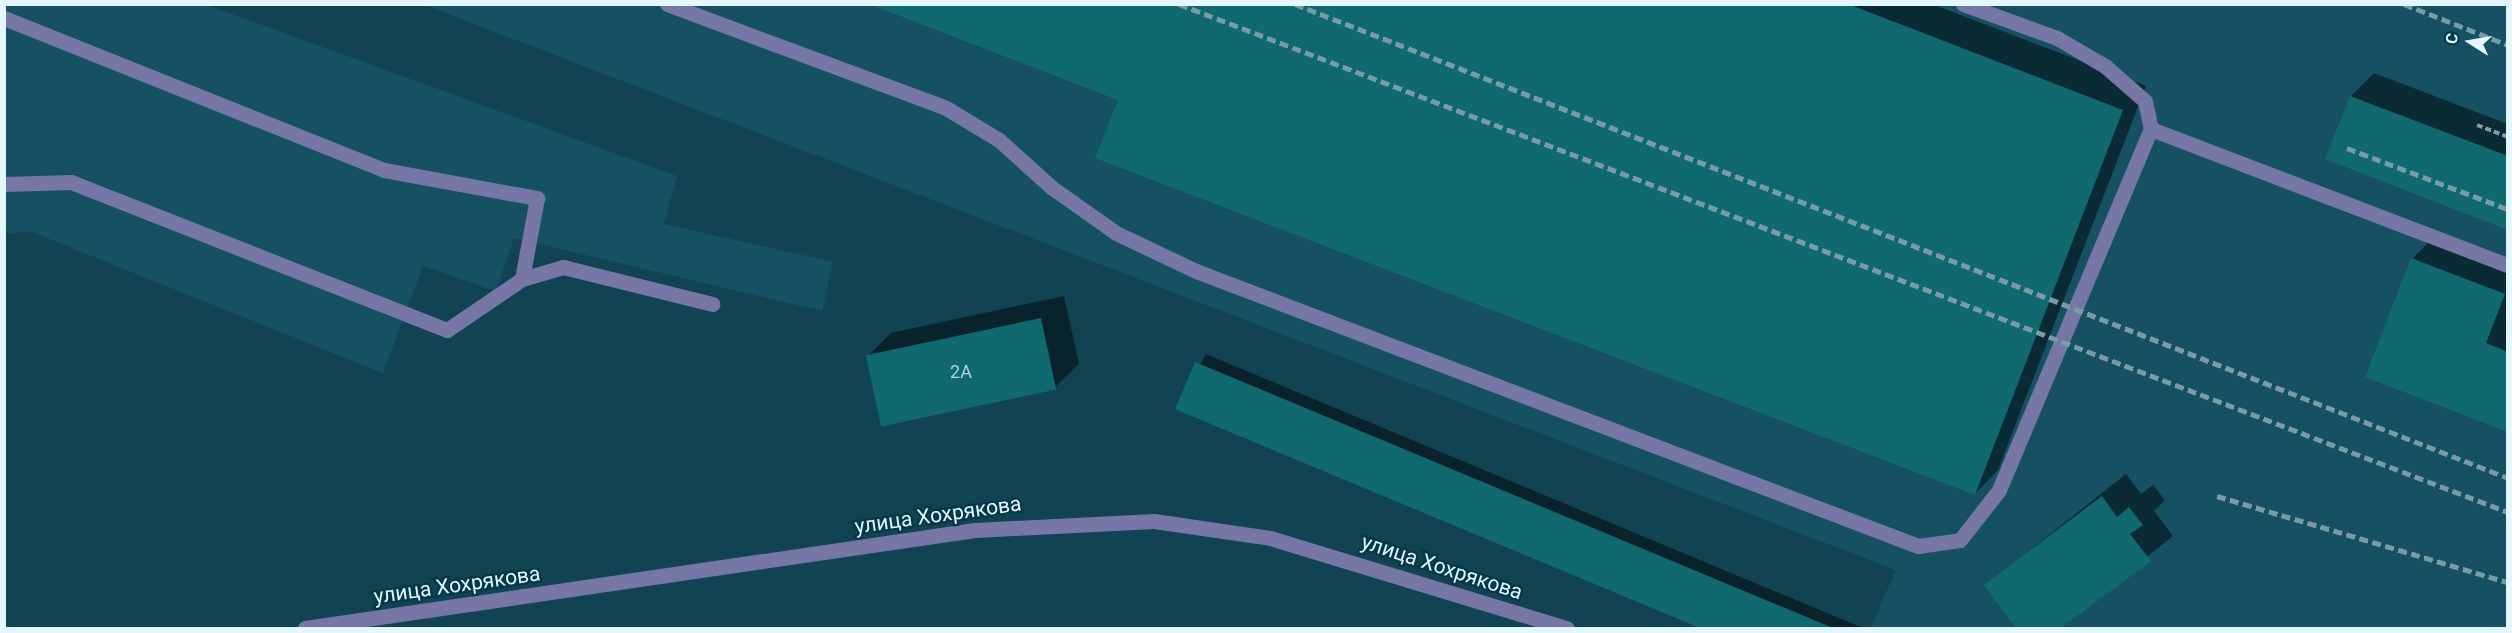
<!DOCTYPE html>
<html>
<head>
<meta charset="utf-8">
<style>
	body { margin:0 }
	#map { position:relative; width:2512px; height:633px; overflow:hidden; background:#114353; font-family:Roboto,sans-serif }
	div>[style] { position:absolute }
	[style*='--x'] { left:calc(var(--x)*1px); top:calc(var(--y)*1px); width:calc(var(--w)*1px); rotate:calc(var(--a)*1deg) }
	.built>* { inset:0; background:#155162 }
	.shadow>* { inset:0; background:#0007 }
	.building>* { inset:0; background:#116970; transform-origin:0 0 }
	.path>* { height:4px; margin-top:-2px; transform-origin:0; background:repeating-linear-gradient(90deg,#7fa1ac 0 6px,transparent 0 9px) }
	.minor>* { height:15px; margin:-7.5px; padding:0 7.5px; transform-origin:7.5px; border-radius:7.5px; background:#7677a5 }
	.rail>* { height:4.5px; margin-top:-2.25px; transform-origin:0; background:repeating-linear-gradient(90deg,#789ba6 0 9px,transparent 0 13.5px) }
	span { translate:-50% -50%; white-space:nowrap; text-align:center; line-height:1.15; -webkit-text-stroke:4.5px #023848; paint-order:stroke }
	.number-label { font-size:18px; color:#afd4da }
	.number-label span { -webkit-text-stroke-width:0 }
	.street-label { font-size:21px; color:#e4f7fe }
	.frame { position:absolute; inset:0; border:6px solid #e4f7fe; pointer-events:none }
	.north { position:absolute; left:2440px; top:12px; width:60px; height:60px; -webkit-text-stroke:4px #023848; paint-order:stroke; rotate:281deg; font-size:16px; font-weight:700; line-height:24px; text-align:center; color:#e4f7fe }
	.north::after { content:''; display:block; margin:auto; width:21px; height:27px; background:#e4f7fe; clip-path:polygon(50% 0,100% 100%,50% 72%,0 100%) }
</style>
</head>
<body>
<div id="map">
	<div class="built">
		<i style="clip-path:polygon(4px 5px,207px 5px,677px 176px,664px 224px,833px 262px,822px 311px,514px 238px,496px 291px,423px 266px,383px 373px,32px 232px,5px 233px)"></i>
		<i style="clip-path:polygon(425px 5px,2507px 5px,2507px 628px,1870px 628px,1896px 570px)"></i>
	</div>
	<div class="shadow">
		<i style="clip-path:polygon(873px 4px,1932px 4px,2146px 86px,1998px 470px,1975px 494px,1120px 99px)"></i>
		<i style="clip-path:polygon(2374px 73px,2508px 124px,2508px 228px,2351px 96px)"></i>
		<i style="clip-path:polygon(2436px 235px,2508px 263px,2508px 431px,2412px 259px)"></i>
		<i style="clip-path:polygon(1064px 296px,1079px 364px,1055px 387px,868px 356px,891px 333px)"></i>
		<i style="clip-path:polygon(1206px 354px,1863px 628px,1704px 628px,1177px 408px)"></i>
		<i style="clip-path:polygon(2126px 474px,2141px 494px,2153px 485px,2165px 500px,2154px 511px,2173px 536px,2058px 628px,2018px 628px,1986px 585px)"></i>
	</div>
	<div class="building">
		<i style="clip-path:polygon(869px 4px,1848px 4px,2123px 110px,1975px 495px,1095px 158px,1118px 100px)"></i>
		<i style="clip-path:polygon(2350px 96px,2508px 156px,2508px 230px,2325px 159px)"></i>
		<i style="clip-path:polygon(2411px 258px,2505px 294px,2486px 343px,2508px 352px,2508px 432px,2365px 377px)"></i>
		<i style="left:1041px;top:318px;width:73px;height:179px;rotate:78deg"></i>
		<i style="clip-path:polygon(1195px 362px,1833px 628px,1700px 628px,1175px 409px)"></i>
		<i style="clip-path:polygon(2102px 496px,2117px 517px,2129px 507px,2143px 525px,2130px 534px,2151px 561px,2061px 628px,2016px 628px,1984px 585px)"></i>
	</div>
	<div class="path">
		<i style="--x:2477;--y:125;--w:33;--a:21"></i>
	</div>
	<div class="minor">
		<i style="--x:667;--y:4;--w:298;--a:20.4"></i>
		<i style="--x:946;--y:108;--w:62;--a:31.1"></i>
		<i style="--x:999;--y:140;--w:70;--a:42.1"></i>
		<i style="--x:1051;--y:187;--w:80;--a:35.3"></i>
		<i style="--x:1116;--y:233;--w:89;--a:25.4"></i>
		<i style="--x:1196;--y:271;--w:773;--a:20.85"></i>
		<i style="--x:1918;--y:546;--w:42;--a:-8.1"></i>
		<i style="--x:1960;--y:540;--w:63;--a:-52"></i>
		<i style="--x:1999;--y:490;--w:392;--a:-67.2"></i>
		<i style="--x:1963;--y:4;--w:100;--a:19.9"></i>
		<i style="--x:2057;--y:38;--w:56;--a:30.3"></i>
		<i style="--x:2105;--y:66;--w:53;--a:41.2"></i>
		<i style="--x:2145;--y:101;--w:29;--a:78"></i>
		<i style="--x:2151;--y:129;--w:382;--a:20.9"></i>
		<i style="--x:4;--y:18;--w:409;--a:21.8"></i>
		<i style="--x:384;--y:170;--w:156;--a:10.4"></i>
		<i style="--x:537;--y:198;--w:82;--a:100.5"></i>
		<i style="--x:522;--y:279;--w:43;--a:-16.3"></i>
		<i style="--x:563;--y:267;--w:154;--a:13.9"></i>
		<i style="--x:4;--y:184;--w:67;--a:-1.7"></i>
		<i style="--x:71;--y:182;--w:404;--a:21.5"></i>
		<i style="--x:447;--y:330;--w:91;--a:-34.2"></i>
		<i style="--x:305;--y:628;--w:677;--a:-8.32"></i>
		<i style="--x:975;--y:530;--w:179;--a:-2.9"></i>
		<i style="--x:1154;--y:521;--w:117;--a:8.3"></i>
		<i style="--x:1270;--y:538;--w:310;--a:16.9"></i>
	</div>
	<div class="rail">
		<i style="--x:1179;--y:4;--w:1423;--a:20.92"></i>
		<i style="--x:1295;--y:4;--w:1302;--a:21.34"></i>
		<i style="--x:2404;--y:4;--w:112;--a:21.5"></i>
		<i style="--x:2347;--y:148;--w:172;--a:20.8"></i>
		<i style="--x:2217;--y:496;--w:303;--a:16.5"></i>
	</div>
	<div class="number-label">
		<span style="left:961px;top:372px">2А</span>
	</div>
	<div class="street-label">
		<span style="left:938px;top:515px;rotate:-8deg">улица Хохрякова</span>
		<span style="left:1442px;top:567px;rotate:18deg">улица Хохрякова</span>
		<span style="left:457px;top:585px;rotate:-8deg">улица Хохрякова</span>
	</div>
	<div class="frame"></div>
	<div class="north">С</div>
</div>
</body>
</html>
